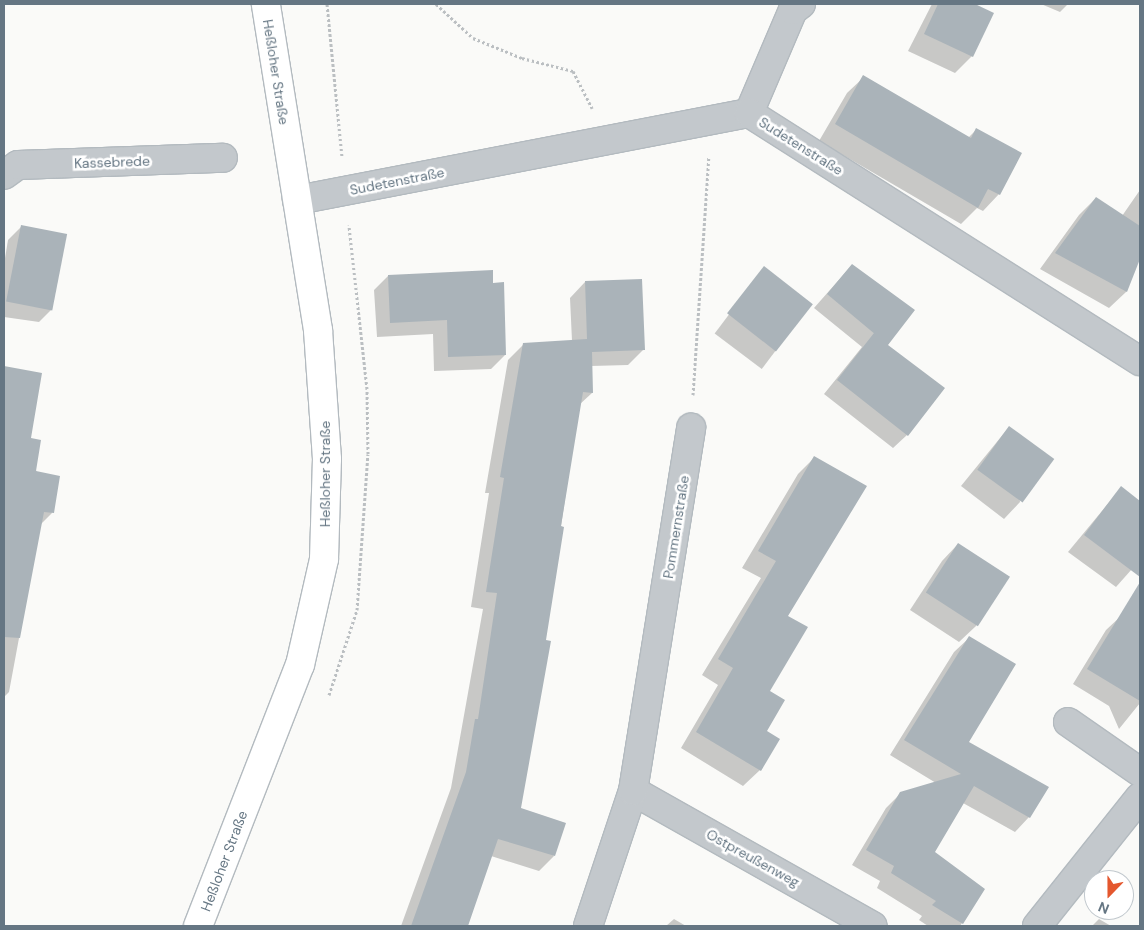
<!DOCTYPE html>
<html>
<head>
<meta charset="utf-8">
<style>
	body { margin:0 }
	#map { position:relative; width:1144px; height:930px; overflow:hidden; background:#fafaf8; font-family:"DM Sans",sans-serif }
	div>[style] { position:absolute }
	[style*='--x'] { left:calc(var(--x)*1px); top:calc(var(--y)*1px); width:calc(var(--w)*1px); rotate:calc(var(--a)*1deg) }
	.shadow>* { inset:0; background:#0003; transform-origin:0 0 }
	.building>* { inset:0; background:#aab3b9; transform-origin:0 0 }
	.path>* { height:3px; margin-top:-1.5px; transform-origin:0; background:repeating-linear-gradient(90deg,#bbbfc2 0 2.5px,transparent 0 5px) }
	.roads { filter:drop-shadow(1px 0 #b3babf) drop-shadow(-1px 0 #b3babf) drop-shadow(0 1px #b3babf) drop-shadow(0 -1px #b3babf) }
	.minor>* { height:28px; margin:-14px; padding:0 14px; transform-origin:14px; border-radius:14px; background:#c3c8cc }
	.secondary>* { height:28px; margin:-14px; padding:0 14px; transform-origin:14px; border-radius:14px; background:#fff }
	span { translate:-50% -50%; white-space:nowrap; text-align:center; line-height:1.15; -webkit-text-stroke:5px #fff; paint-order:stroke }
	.street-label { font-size:14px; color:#657683 }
	.frame { position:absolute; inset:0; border:5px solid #657683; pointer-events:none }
	.north { position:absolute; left:1084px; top:870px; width:50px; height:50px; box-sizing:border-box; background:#fff; border:1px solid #c1c8cd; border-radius:50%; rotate:202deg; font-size:14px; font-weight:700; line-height:20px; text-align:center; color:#657683 }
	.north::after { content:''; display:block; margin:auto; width:18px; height:22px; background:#e4572e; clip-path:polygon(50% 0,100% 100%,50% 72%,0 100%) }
</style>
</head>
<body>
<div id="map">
	<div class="shadow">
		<i style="clip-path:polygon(932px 4px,972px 4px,992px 13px,972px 56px,955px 73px,908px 51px)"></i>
		<i style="clip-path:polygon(1041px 4px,1068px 4px,1060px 12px)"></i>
		<i style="clip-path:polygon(864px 77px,968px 138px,976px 130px,999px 194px,983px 211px,977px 208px,961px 224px,819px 141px,847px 93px)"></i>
		<i style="clip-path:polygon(1140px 190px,1140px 255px,1126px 292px,1109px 308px,1040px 269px,1079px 215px,1096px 198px,1122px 216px)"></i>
		<i style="clip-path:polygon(22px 226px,52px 309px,39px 322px,4px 317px,4px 264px,8px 240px)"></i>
		<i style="clip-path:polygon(852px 265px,886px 345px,907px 435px,893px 448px,824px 394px,862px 347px,814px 308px)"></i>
		<i style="left:764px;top:268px;width:59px;height:82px;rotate:37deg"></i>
		<i style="clip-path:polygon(388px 276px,492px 284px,505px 355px,491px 369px,434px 371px,433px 334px,377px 337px,374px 290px)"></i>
		<i style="clip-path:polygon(585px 282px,644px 349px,628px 365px,591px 366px,592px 393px,579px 405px,519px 809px,554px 856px,539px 871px,491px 856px,466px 926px,401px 926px,451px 788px,483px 609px,471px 607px,489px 493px,485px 493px,508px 360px,524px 344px,572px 341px,570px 298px)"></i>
		<i style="clip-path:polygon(4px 368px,41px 374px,24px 438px,52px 513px,40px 525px,9px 692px,4px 697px)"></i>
		<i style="clip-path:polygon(1009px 427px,1020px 502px,1004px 519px,961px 486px)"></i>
		<i style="clip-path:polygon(815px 457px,787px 616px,768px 691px,760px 770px,743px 786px,681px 748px,718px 685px,702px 675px,761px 578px,742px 568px,798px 474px)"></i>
		<i style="clip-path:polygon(1121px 488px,1140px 502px,1140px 560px,1116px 587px,1068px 552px)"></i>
		<i style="clip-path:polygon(958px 544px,1008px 577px,976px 626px,959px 642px,910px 610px,942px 561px)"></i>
		<i style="clip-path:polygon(1121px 616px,1140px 628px,1140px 703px,1119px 729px,1109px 706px,1073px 684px,1106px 630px)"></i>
		<i style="clip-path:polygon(969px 638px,967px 742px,1029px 817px,1015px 832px,963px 803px,934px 852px,962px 923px,960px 926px,928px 926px,919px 920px,922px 916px,877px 888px,880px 881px,852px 865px,886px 808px,901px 793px,936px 783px,890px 755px,954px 652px)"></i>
		<i style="clip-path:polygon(674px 919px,686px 926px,666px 926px)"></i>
		<i style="clip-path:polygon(1099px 919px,1111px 926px,1092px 926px)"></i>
	</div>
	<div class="building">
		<i style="clip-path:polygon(938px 4px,975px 4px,994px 13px,973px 57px,924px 34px)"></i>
		<i style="clip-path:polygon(863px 75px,971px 138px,976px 128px,1022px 153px,1000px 195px,988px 189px,978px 208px,835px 124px)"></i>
		<i style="clip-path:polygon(1096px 197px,1140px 226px,1140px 259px,1127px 292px,1055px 253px)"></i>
		<i style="left:21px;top:225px;width:47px;height:78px;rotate:11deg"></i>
		<i style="clip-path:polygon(852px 264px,915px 310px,888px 345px,945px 388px,908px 436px,837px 380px,874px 333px,882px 340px,827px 294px)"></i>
		<i style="left:764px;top:266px;width:62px;height:60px;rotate:38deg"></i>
		<i style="clip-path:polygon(493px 270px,493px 283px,504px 282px,506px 355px,448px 357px,447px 320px,390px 323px,388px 275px)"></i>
		<i style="clip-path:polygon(642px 279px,645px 350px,592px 352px,593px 393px,583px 392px,561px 526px,564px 527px,546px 640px,551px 641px,521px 808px,566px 823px,555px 856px,498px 839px,468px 926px,411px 926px,466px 772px,475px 719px,478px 719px,497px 593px,486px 592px,504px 478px,500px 477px,523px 343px,587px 339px,585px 281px)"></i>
		<i style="clip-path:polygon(4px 366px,42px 373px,31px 438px,41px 440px,36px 471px,60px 476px,54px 513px,44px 512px,20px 638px,4px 637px)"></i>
		<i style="left:1009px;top:426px;width:56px;height:54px;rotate:36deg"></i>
		<i style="clip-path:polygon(814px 456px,867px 486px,788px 616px,808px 627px,770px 691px,785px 700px,767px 731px,780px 739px,761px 771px,696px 732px,733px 668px,718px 659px,776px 561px,758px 551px)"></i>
		<i style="clip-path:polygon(1121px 486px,1140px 501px,1140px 577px,1084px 535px)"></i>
		<i style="left:958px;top:543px;width:62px;height:59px;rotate:33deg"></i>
		<i style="clip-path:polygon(1140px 582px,1140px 701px,1087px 669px)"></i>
		<i style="clip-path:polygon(969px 636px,1016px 664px,969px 742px,1049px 787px,1030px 818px,974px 786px,935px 852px,985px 889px,963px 924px,932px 905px,936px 901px,891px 873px,894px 866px,866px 850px,900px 792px,961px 774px,904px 740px)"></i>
	</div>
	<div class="path">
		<i style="--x:327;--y:4;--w:154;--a:84.4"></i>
		<i style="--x:436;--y:4;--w:50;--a:42.6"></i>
		<i style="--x:473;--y:38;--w:53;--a:22.2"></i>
		<i style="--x:522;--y:58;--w:53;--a:14.3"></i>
		<i style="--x:573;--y:71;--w:42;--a:62.8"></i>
		<i style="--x:693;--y:395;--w:240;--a:-86.2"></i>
		<i style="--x:329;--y:695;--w:89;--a:-71.8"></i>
		<i style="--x:357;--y:610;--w:156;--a:-86"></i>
		<i style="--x:368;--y:454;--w:65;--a:-90.9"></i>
		<i style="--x:367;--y:389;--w:165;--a:-96.3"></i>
	</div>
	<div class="roads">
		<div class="minor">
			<i style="--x:749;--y:113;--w:112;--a:-66.9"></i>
			<i style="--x:793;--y:10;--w:10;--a:-37"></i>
			<i style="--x:4;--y:175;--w:17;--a:-36"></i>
			<i style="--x:18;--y:165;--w:205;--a:-2"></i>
			<i style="--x:297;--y:200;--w:460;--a:-10.9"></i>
			<i style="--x:749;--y:113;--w:463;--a:32.4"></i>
			<i style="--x:1068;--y:722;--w:88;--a:34.8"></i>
			<i style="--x:633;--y:791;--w:275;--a:29.4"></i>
			<i style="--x:588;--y:926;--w:142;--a:-71.6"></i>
			<i style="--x:633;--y:791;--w:368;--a:-80.9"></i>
			<i style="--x:1037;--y:926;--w:165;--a:-51.4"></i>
		</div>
		<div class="secondary">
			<i style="--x:198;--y:926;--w:280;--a:-68.7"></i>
			<i style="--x:300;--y:665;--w:109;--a:-77.2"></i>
			<i style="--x:324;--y:559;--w:100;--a:-88.3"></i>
			<i style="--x:327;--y:459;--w:129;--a:-94"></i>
			<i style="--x:318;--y:330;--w:330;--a:-99.1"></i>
		</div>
	</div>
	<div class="street-label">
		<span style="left:276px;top:72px;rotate:81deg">Heßloher Straße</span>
		<span style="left:801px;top:146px;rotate:32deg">Sudetenstraße</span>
		<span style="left:112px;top:162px;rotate:-2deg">Kassebrede</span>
		<span style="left:397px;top:181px;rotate:-11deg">Sudetenstraße</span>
		<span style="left:325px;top:474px;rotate:-90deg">Heßloher Straße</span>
		<span style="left:676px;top:527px;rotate:-81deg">Pommernstraße</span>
		<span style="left:753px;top:858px;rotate:29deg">Ostpreußenweg</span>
		<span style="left:224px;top:861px;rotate:-69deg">Heßloher Straße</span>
	</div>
	<div class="frame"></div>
	<div class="north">N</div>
</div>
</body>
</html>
